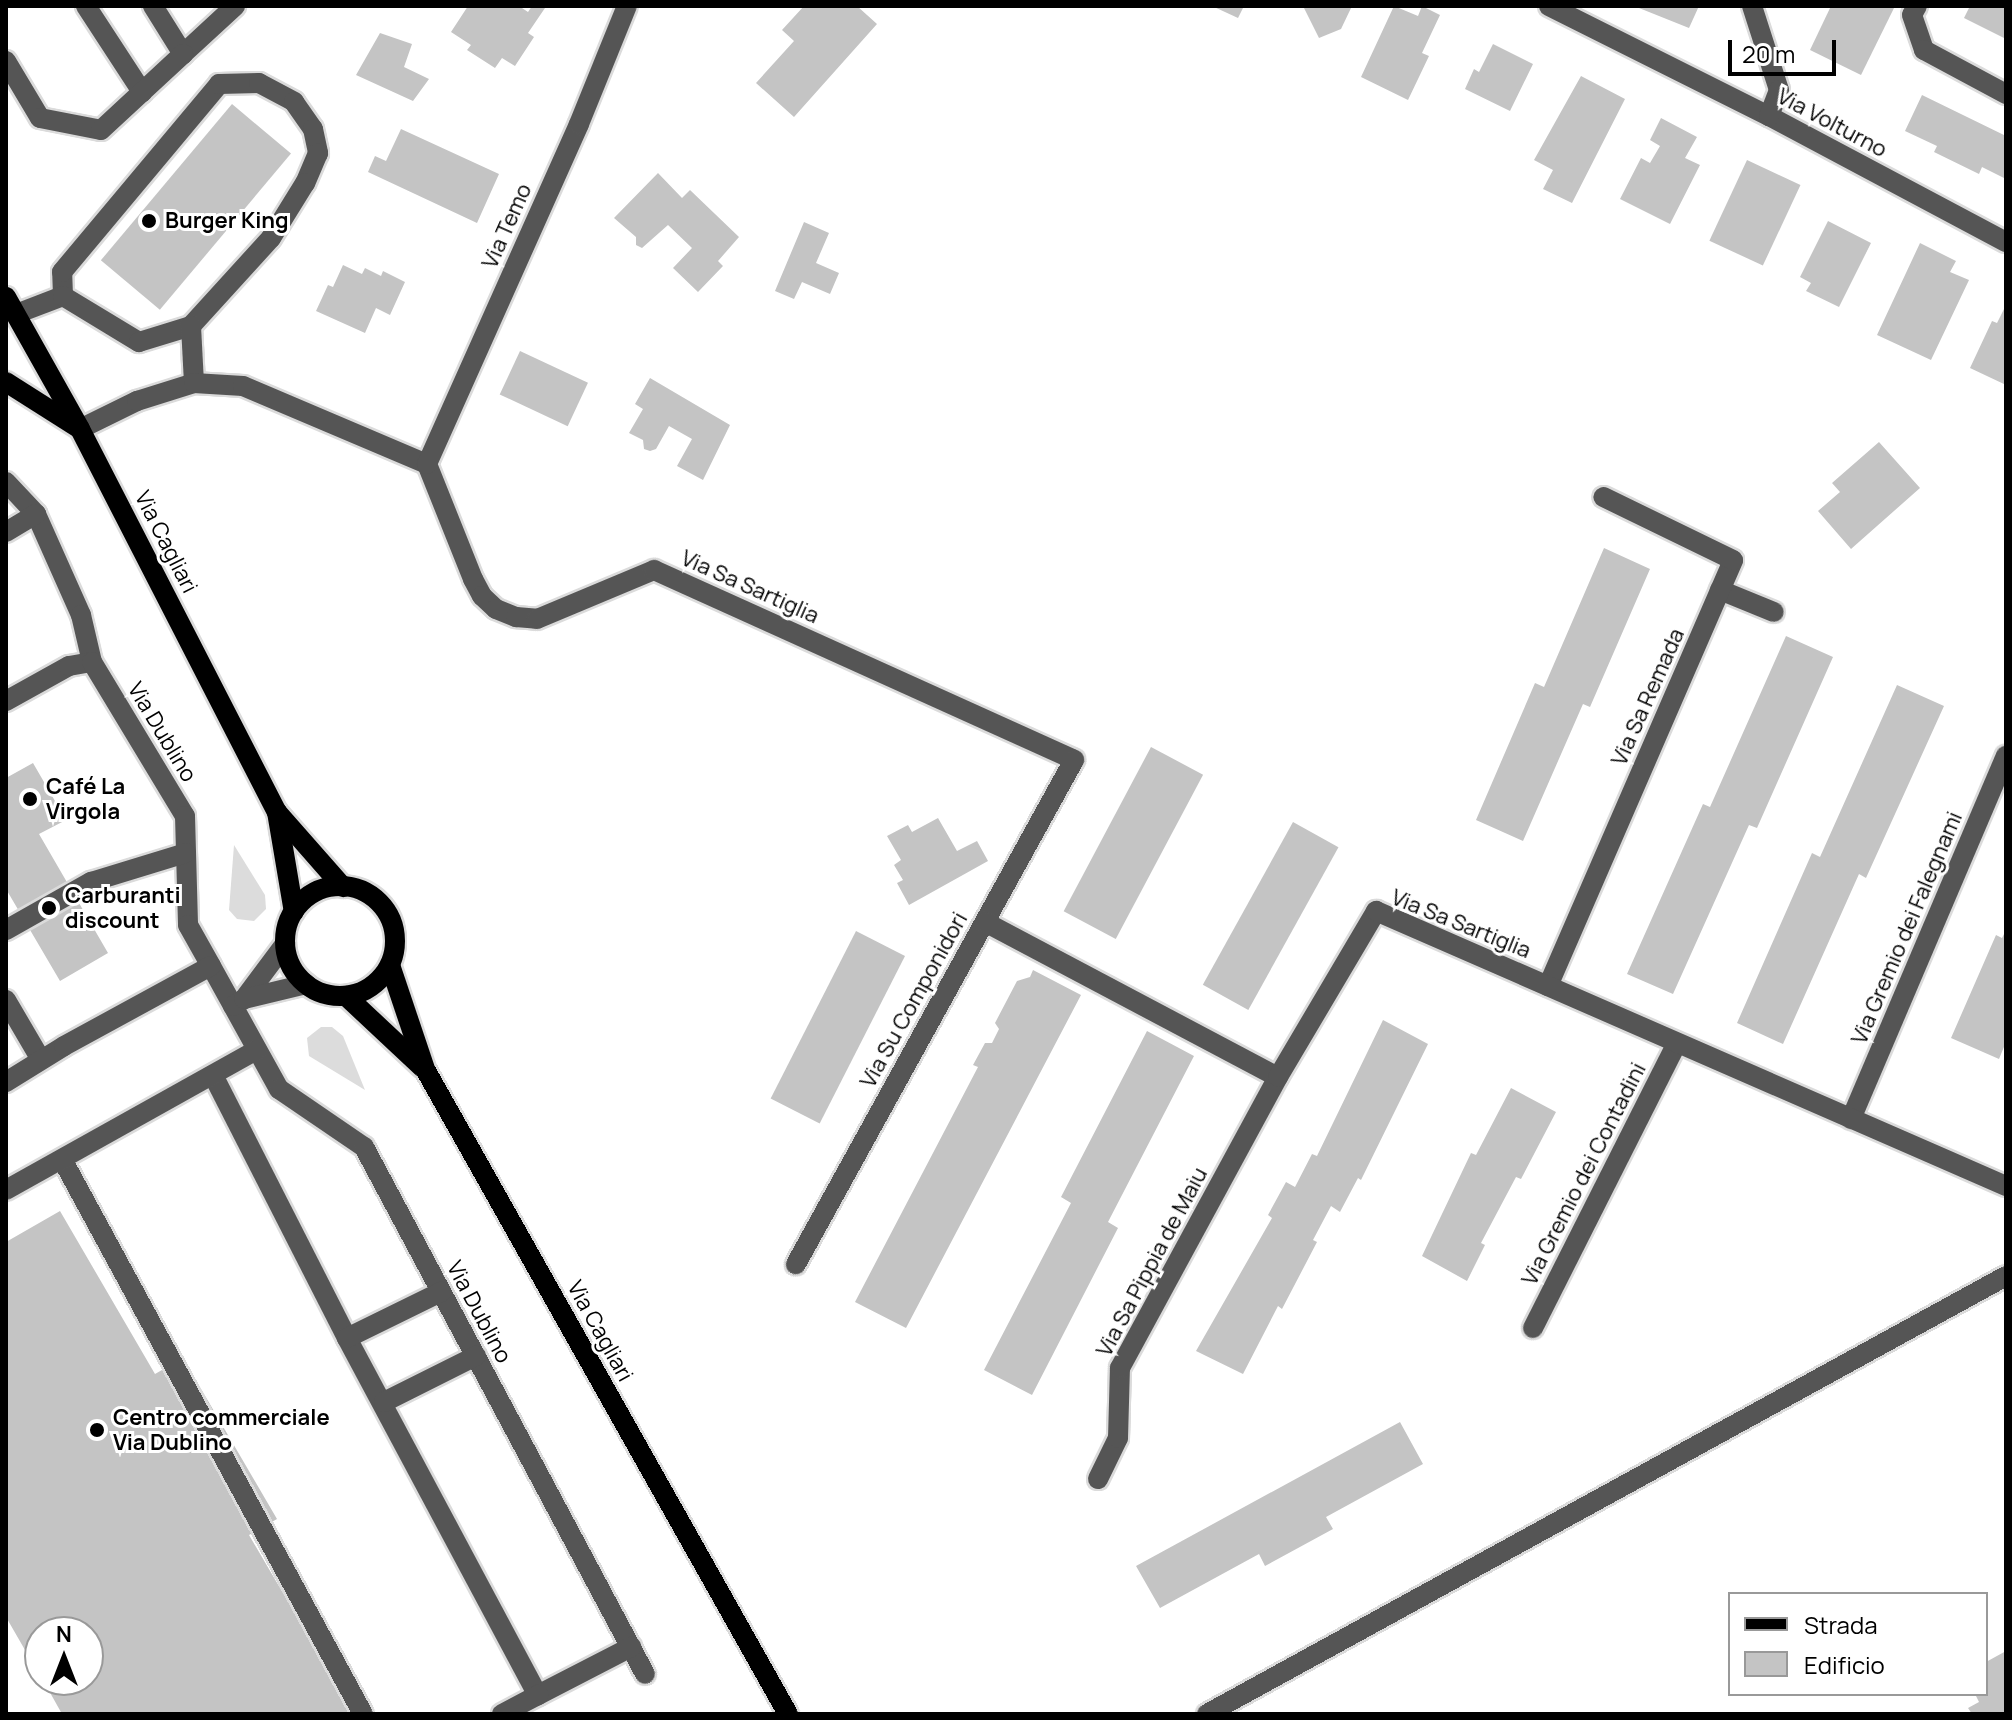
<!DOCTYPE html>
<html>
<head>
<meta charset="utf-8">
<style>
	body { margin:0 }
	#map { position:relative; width:2012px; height:1720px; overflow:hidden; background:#fff; font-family:Manrope,sans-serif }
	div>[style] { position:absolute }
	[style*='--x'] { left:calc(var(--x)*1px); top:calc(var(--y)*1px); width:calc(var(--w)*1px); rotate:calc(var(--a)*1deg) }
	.green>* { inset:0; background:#dcdcdc }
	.building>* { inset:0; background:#c4c4c4; transform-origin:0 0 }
	.roads { filter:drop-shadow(2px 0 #dbdbdb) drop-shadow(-2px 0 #dbdbdb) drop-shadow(0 2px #dbdbdb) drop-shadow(0 -2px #dbdbdb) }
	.minor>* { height:20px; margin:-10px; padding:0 10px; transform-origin:10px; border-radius:10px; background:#555 }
	.major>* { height:20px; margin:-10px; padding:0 10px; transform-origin:10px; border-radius:10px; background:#000 }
	.major>.ring { margin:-10px; padding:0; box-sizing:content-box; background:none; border:20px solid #000; border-radius:50% }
	.dots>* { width:22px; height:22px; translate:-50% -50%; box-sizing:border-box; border:4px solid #fff; border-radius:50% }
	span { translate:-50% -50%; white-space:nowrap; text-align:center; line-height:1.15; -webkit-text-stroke:6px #fff; paint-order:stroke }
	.street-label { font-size:22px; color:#000 }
	.poi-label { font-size:22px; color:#000; font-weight:700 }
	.left { translate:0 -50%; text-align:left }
	.frame { position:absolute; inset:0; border:8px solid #000; pointer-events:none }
	.legend { position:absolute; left:1728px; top:1592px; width:260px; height:104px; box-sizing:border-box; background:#fff; border:2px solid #999; margin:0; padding:10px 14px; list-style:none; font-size:24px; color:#000 }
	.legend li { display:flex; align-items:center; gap:16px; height:40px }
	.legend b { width:40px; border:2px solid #999 }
	.north { position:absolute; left:24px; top:1616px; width:80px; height:80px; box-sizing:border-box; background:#fff; border:2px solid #999; border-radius:50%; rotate:0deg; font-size:22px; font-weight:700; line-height:32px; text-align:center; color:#000 }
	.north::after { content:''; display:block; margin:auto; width:28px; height:36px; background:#000; clip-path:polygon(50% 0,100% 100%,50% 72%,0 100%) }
	.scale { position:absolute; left:1728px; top:40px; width:108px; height:36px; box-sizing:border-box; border:4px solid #000; border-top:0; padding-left:10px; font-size:24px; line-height:28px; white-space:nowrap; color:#000; -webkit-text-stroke:6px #fff; paint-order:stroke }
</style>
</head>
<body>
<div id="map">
	<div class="green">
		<i style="clip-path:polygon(234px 845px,265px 895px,266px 909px,254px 921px,237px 919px,229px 910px)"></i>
		<i style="clip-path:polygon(321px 1027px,332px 1027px,343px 1036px,365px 1090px,309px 1056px,307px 1038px)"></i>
	</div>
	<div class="building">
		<i style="clip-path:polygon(468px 6px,519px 6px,528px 12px,532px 6px,545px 8px,528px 33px,534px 37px,515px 66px,502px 58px,495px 68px,467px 50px,471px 45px,451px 32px)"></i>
		<i style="clip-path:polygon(804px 6px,857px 6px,877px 24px,794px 117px,756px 83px,794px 41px,782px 30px)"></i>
		<i style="clip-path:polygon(1212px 6px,1244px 6px,1238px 18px)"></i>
		<i style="clip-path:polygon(1303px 6px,1352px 6px,1341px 29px,1319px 38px)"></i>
		<i style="clip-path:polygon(1394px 6px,1418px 16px,1422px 6px,1440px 15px,1422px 53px,1429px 56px,1408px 100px,1361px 77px)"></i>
		<i style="clip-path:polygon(1634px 6px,1699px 6px,1689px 28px)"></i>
		<i style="clip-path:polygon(1831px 6px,1895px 6px,1861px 75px,1810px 50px)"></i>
		<i style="clip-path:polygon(1970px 6px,2006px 6px,2006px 39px,1964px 18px)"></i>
		<i style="clip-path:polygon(380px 33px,412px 44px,404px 67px,429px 79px,413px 101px,356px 75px)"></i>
		<i style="clip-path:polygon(1493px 44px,1533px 64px,1510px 111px,1465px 89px,1474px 69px,1479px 72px)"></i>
		<i style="clip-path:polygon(1581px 76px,1625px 99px,1572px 203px,1543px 189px,1553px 170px,1534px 160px)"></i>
		<i style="clip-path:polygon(1922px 95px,2006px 136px,2006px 179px,1982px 167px,1979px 174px,1934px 152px,1937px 146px,1905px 131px)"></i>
		<i style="left:232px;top:104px;width:77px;height:204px;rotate:40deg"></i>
		<i style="clip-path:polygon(1661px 118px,1697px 137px,1685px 158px,1700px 165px,1670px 224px,1620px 199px,1641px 158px,1650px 163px,1660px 146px,1650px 140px)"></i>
		<i style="clip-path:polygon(401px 129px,499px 174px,477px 223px,368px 172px,375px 156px,386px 161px)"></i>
		<i style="left:1747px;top:160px;width:59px;height:89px;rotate:25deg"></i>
		<i style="clip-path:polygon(658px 173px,682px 198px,690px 190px,739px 237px,718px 261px,723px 266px,698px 292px,673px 268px,692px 248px,668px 225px,642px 248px,636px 245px,636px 237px,614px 218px)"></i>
		<i style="clip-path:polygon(1828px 221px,1871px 243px,1839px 307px,1806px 291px,1811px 283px,1800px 277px)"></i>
		<i style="clip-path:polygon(804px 222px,829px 233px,816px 263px,839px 273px,830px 294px,802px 282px,794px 299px,775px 291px)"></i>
		<i style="clip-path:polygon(1920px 243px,1956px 261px,1950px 272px,1969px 280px,1931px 360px,1877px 335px)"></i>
		<i style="clip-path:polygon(343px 265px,362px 274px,365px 268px,381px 276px,383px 271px,405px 282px,390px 315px,376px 308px,365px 333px,316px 311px,328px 285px,333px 287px)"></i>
		<i style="clip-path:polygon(2006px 305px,2006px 385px,1970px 368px,1992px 321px,1997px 323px)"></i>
		<i style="left:520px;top:351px;width:75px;height:48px;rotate:25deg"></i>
		<i style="clip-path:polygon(650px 378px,730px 425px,703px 480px,677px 466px,692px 439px,669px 426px,656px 449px,650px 451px,644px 449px,643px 440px,629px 433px,643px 409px,635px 404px)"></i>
		<i style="clip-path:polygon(1879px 442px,1920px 488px,1851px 549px,1818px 511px,1840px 492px,1832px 483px)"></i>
		<i style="clip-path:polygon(1604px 548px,1650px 569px,1590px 707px,1583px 704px,1523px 841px,1476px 820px,1535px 683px,1544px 687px)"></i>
		<i style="clip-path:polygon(1786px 636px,1833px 657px,1757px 828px,1749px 825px,1673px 994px,1627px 974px,1703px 804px,1710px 807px)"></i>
		<i style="clip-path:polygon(1897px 685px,1944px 706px,1866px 878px,1859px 874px,1783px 1044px,1737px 1023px,1812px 853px,1820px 857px)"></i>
		<i style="left:1151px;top:747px;width:59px;height:186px;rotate:28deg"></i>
		<i style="clip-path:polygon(33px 763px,66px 820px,39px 834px,108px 953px,60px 981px,6px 889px,6px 778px)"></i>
		<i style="clip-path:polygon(938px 818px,957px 851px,977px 841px,988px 861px,909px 905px,897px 883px,903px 880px,894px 865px,901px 860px,887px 836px,908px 825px,912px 832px)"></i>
		<i style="left:1293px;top:822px;width:52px;height:186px;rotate:29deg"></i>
		<i style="clip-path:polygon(2006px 930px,2006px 1042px,1999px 1059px,1951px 1038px,1996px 935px,2002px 938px)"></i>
		<i style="left:856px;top:931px;width:55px;height:188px;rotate:27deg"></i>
		<i style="clip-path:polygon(1033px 970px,1081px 995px,906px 1328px,855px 1302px,978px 1067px,973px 1065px,985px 1043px,992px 1043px,999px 1029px,995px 1023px,1017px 981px,1030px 977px)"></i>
		<i style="clip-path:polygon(1383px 1020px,1428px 1044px,1361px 1180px,1358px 1178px,1340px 1212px,1331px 1206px,1313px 1240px,1317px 1242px,1282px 1309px,1278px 1306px,1243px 1374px,1196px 1351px,1272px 1218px,1268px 1215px,1286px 1182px,1295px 1187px,1312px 1154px,1317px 1156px)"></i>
		<i style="clip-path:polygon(1147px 1031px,1194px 1056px,1108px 1222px,1118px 1228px,1032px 1395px,984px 1370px,1071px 1203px,1061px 1197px)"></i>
		<i style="clip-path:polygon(1511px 1088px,1556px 1112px,1521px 1179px,1516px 1177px,1481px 1243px,1485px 1245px,1467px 1281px,1422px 1256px,1471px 1153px,1476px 1155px)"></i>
		<i style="clip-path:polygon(60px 1211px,155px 1374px,183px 1358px,277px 1519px,249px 1535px,354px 1714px,62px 1714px,43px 1680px,88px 1680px,88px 1632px,40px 1632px,40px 1676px,6px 1617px,6px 1242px)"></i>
		<i style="clip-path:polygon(1400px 1422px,1423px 1464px,1326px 1517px,1333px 1529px,1265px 1566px,1259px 1554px,1160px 1608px,1136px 1566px)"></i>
		<i style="clip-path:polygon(2006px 1651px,2006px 1714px,1972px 1714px,1968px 1708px,1979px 1702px,1975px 1694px,1986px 1694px,1986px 1662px)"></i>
	</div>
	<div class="roads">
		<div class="minor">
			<i style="--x:86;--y:6;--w:103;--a:56.9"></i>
			<i style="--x:153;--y:6;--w:57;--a:58"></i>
			<i style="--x:183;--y:54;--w:71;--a:-42.7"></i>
			<i style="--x:1549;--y:6;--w:246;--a:26.6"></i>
			<i style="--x:1769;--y:116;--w:268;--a:28"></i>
			<i style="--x:1752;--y:6;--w:88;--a:72.2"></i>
			<i style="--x:1779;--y:90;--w:28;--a:111"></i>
			<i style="--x:1917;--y:6;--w:10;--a:119"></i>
			<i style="--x:1912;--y:15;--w:37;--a:71"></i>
			<i style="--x:1924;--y:50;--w:93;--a:28.2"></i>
			<i style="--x:6;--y:61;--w:66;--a:59.2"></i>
			<i style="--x:40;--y:118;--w:62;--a:11.1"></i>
			<i style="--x:101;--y:130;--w:112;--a:-42.8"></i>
			<i style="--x:63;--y:296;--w:24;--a:-92"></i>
			<i style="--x:62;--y:272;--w:245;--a:-50.1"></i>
			<i style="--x:219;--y:84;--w:40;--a:-1.4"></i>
			<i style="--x:259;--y:83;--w:40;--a:28"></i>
			<i style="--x:294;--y:102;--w:33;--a:55"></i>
			<i style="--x:313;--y:129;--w:25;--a:78"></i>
			<i style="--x:318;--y:153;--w:33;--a:113"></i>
			<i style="--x:305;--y:183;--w:65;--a:121.7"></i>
			<i style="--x:271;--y:238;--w:119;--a:132.3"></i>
			<i style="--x:16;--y:314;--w:50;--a:-21"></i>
			<i style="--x:63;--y:296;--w:89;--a:31.2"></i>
			<i style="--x:139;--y:342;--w:54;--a:-17.1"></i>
			<i style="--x:191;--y:326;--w:57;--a:87"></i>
			<i style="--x:80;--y:429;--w:64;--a:-26.2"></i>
			<i style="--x:137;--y:401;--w:60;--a:-17.5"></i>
			<i style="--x:194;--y:383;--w:49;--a:3.5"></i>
			<i style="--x:243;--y:386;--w:200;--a:23"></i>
			<i style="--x:427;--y:464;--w:124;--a:68.2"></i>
			<i style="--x:473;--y:579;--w:19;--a:62"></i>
			<i style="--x:482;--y:596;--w:19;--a:43"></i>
			<i style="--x:496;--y:609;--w:22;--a:22"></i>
			<i style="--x:516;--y:617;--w:21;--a:5"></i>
			<i style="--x:537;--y:619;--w:127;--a:-22.7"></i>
			<i style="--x:654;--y:570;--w:461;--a:24.3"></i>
			<i style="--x:1074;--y:760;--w:576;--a:118.88"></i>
			<i style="--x:427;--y:464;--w:372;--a:-65.9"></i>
			<i style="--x:579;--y:124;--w:127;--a:-67.9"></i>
			<i style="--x:6;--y:482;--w:44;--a:46.8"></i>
			<i style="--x:36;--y:514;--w:111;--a:66"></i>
			<i style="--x:81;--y:615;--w:48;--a:76.8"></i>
			<i style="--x:6;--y:532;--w:35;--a:-31"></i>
			<i style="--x:1720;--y:590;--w:58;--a:22.2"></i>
			<i style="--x:6;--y:701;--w:72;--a:-29.1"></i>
			<i style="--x:69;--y:666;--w:23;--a:-10"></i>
			<i style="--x:92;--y:662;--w:180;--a:58.9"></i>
			<i style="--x:185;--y:816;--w:109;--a:88.4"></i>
			<i style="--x:188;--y:925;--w:47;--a:60.7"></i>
			<i style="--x:211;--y:966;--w:141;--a:61.1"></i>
			<i style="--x:279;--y:1089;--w:103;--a:34.3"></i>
			<i style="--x:364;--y:1147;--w:597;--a:61.93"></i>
			<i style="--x:985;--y:922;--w:331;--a:27.9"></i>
			<i style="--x:6;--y:930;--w:98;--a:-29.5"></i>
			<i style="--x:91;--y:882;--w:99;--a:-17"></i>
			<i style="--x:1548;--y:986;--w:464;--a:-66.5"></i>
			<i style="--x:1733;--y:560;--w:144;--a:-154.1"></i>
			<i style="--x:244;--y:999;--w:69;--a:-53.3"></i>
			<i style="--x:6;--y:1000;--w:69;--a:59.7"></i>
			<i style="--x:233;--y:1006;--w:13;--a:-32"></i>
			<i style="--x:244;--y:999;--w:64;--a:-13.6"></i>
			<i style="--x:213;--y:1075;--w:295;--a:63"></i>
			<i style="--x:347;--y:1338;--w:405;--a:61.9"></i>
			<i style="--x:538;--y:1695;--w:105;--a:-27.3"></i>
			<i style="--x:6;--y:1082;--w:68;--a:-31.8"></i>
			<i style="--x:64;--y:1046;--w:167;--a:-28.6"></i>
			<i style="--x:1851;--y:1119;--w:395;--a:-66.9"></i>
			<i style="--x:62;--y:1159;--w:631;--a:61.53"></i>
			<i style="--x:6;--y:1190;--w:287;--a:-29.2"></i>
			<i style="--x:1533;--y:1328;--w:319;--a:-63.2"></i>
			<i style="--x:347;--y:1338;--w:105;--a:-26.1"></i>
			<i style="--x:384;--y:1402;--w:103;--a:-26.6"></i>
			<i style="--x:1098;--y:1479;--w:46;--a:-64"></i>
			<i style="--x:1118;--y:1438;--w:70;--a:-88.4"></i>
			<i style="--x:1120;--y:1368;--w:331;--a:-61.5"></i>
			<i style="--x:1278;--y:1077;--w:193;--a:-59.4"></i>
			<i style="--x:1376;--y:911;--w:687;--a:23.58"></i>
			<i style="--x:502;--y:1714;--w:41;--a:-27.8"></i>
			<i style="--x:1207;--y:1714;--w:911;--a:-28.73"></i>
		</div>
		<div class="major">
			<i style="--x:6;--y:297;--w:151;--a:60.7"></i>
			<i style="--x:80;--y:429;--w:431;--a:62.8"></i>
			<i style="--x:277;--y:812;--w:100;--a:48.7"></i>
			<i style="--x:6;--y:382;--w:84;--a:32.4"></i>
			<i style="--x:277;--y:812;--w:101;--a:80.4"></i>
			<i class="ring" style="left:285px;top:886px;width:90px;height:90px"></i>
			<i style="--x:390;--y:965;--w:110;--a:71.4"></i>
			<i style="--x:425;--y:1069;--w:740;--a:60.63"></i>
			<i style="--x:346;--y:996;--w:104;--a:43.1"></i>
		</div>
	</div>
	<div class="dots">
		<i style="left:149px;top:221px;background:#000"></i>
		<i style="left:30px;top:799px;background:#000"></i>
		<i style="left:49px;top:908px;background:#000"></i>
		<i style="left:97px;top:1430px;background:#000"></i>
	</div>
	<div class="street-label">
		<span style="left:1832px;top:123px;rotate:28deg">Via Volturno</span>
		<span style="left:507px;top:226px;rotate:-66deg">Via Temo</span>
		<span style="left:166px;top:542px;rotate:63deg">Via Cagliari</span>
		<span style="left:750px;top:587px;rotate:24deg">Via Sa Sartiglia</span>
		<span style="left:1648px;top:697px;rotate:-66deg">Via Sa Remada</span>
		<span style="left:162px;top:732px;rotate:59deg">Via Dublino</span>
		<span style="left:1461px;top:924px;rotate:22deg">Via Sa Sartiglia</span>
		<span style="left:1907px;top:928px;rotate:-67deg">Via Gremio dei Falegnami</span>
		<span style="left:914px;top:1000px;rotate:-61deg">Via Su Componidori</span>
		<span style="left:1584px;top:1174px;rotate:-63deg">Via Gremio dei Contadini</span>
		<span style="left:1152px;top:1262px;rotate:-62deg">Via Sa Pippia de Maiu</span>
		<span style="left:479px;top:1312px;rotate:62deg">Via Dublino</span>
		<span style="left:600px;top:1331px;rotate:61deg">Via Cagliari</span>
	</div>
	<div class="poi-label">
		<span class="left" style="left:165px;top:221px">Burger King</span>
		<span class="left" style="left:46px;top:799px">Café La<br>Virgola</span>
		<span class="left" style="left:65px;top:908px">Carburanti<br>discount</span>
		<span class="left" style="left:113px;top:1430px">Centro commerciale<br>Via Dublino</span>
	</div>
	<div class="frame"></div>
	<ul class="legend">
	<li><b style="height:10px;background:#000"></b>Strada</li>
	<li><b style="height:22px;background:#c4c4c4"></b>Edificio</li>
	</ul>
	<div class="north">N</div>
	<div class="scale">20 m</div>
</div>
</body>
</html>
